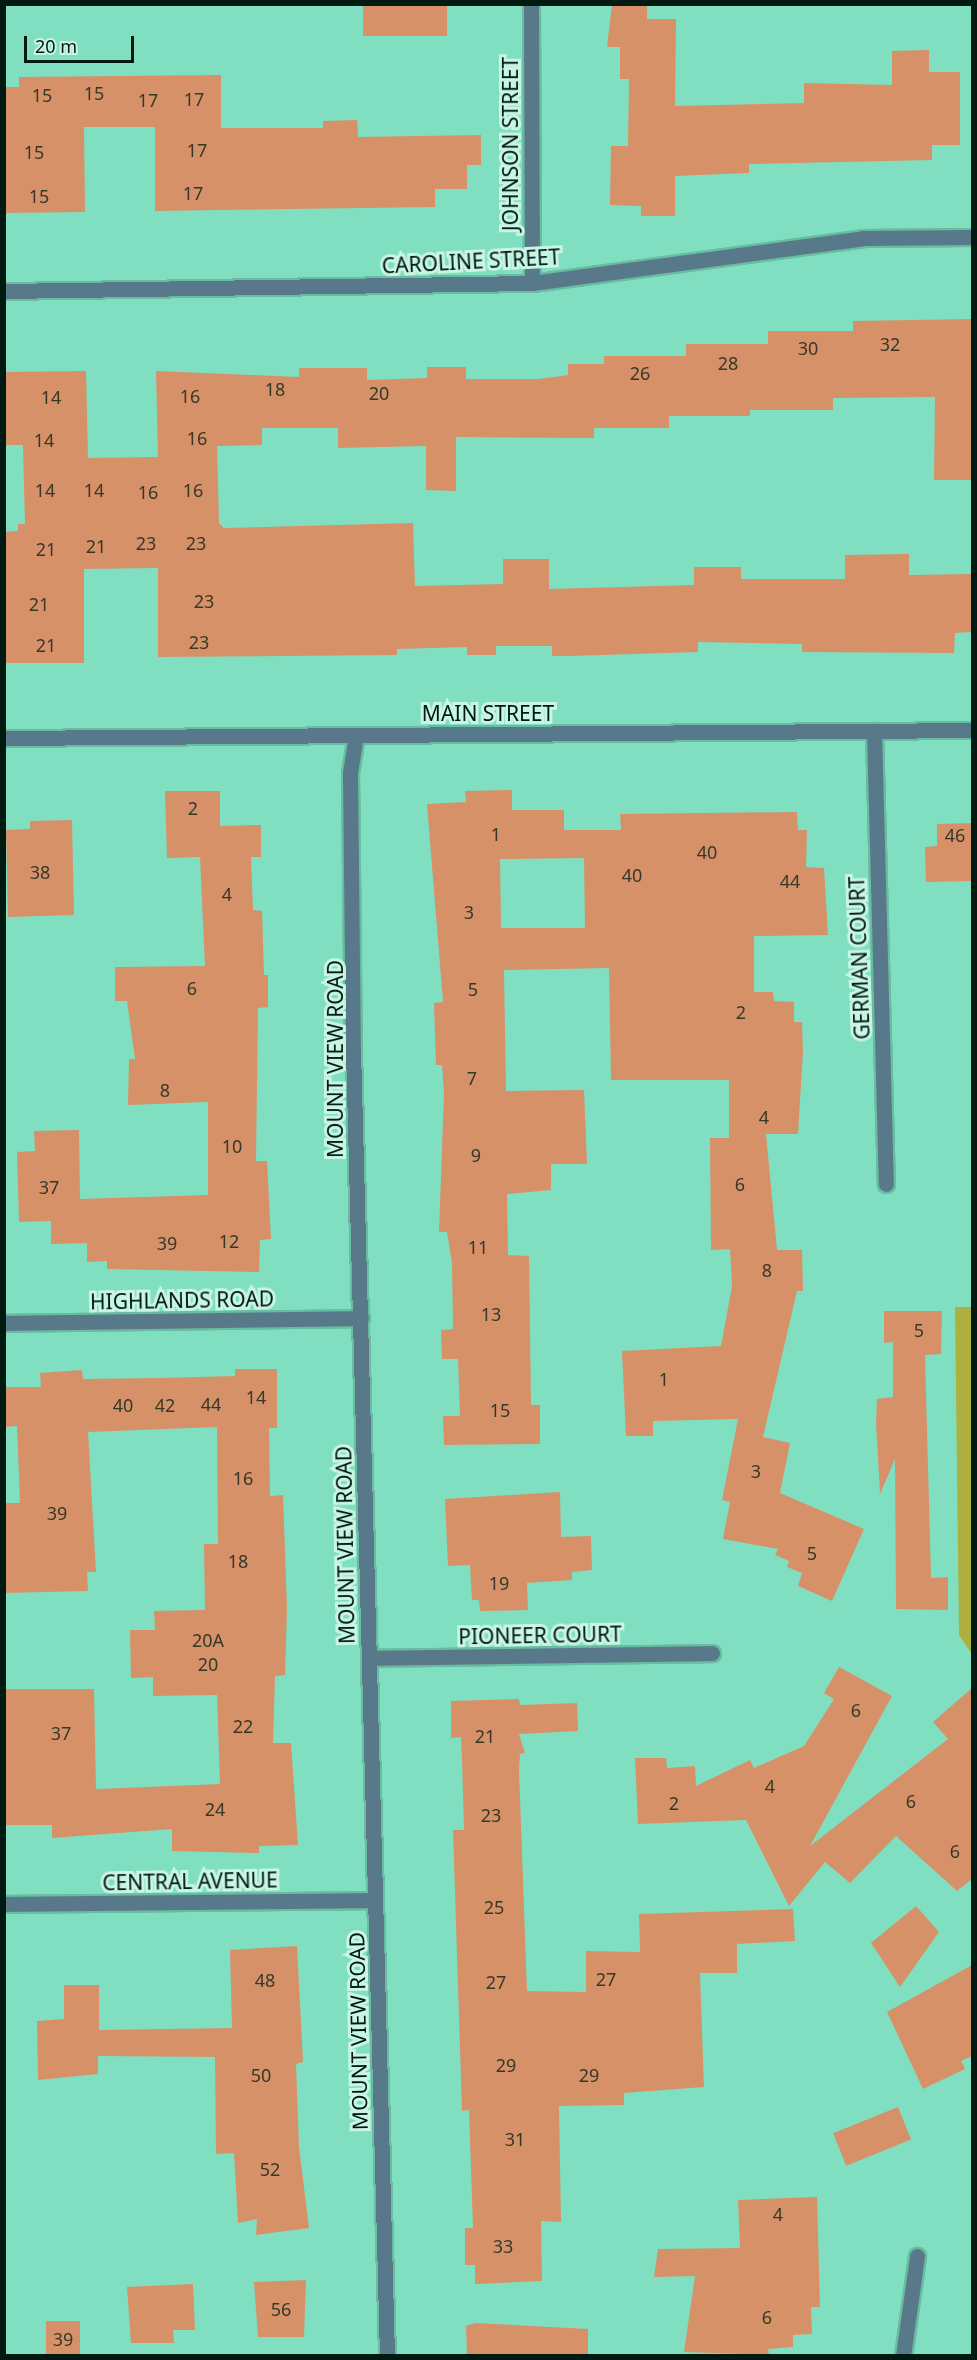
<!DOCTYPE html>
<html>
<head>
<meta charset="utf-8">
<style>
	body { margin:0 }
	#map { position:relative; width:977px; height:2360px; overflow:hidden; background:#80dfc0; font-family:"Noto Sans",sans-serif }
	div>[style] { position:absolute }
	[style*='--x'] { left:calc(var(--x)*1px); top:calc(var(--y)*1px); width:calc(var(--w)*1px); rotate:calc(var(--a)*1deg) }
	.green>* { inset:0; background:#adb03f }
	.building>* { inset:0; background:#d79169; transform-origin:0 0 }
	.roads { filter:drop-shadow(2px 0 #69bca1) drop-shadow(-2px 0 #69bca1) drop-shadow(0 2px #69bca1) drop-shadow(0 -2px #69bca1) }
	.minor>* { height:15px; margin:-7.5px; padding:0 7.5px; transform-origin:7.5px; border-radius:7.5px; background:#587989 }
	span { translate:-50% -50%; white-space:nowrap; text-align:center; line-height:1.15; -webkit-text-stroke:6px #c9f5e5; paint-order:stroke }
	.number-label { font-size:18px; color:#363828 }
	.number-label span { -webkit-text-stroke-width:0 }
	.street-label { font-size:21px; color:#001a12 }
	.frame { position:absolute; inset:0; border:6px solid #001a12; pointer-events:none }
	.scale { position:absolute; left:24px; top:36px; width:110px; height:27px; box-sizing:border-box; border:3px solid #001a12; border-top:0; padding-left:8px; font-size:18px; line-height:21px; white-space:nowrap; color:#001a12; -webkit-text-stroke:4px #c9f5e5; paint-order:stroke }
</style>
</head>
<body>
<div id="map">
	<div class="green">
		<i style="clip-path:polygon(955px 1307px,972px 1307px,972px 1654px,959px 1635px)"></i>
	</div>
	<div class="building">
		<i style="left:363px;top:4px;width:84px;height:32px"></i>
		<i style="clip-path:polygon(612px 4px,647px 4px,647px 19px,676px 19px,675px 106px,804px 103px,804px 83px,892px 85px,892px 51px,929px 50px,929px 72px,960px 72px,960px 145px,932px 145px,932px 160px,749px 164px,749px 173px,675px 176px,675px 216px,641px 216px,641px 206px,610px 205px,611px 146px,628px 146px,629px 79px,620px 79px,620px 47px,607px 47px)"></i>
		<i style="clip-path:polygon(221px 75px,221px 128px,323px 128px,323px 121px,357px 120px,358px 137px,481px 135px,481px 165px,467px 165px,467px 189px,435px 189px,435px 207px,155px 211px,155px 127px,84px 127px,85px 212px,4px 213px,4px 87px,19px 87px,19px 77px)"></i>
		<i style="clip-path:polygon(972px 319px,972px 480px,934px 480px,935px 397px,833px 398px,833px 410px,750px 410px,750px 416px,669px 416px,669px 428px,594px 428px,594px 438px,456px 437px,456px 491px,426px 490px,426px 446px,338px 448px,338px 428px,262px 428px,262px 445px,217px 446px,219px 523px,224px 528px,413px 523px,415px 586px,503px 584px,503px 559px,549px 559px,549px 589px,694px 585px,694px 567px,741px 567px,741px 579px,845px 579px,845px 555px,909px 554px,909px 575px,972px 574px,972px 632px,955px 633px,954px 653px,802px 652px,802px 644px,698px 642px,698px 652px,569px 656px,552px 656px,552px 646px,496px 646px,496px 655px,467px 655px,467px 647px,397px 649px,397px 655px,158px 657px,158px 568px,84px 569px,84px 663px,4px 663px,4px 532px,18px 531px,18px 524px,25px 524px,23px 445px,4px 445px,4px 372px,86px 371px,88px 458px,158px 457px,156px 371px,299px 377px,299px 368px,367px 368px,367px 380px,427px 378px,427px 367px,466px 367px,466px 379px,539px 379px,568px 375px,568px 364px,604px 364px,604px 356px,686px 356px,686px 344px,768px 344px,768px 331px,853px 331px,853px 321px)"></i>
		<i style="clip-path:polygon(evenodd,512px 790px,512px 810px,564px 810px,564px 830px,621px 830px,620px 814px,797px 812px,798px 830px,807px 830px,806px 867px,824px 868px,828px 935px,754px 936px,754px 992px,773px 992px,774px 1001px,794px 1002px,794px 1022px,802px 1022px,803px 1052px,798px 1134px,766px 1134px,777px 1250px,802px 1250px,803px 1291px,797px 1291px,763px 1437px,790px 1443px,780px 1493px,864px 1529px,832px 1601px,798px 1586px,802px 1573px,787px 1567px,789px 1561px,775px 1555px,778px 1549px,723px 1539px,730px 1502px,722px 1500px,738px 1419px,653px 1421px,653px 1436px,626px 1436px,622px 1351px,721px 1346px,732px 1286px,730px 1249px,711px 1250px,710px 1138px,729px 1138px,729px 1080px,611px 1080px,609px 968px,504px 970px,506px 1091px,584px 1090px,587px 1164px,551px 1164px,551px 1190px,507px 1194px,508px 1255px,529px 1256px,531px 1405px,540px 1405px,540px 1444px,444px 1445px,443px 1416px,460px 1416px,458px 1359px,442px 1359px,441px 1330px,453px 1329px,452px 1263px,447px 1232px,439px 1232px,444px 1092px,442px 1065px,436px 1065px,434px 1003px,443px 1002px,427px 804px,466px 802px,465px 791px,512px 790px,584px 858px,585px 928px,501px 928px,500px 859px,584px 858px)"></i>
		<i style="clip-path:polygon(165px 791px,220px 791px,220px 826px,261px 825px,261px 857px,251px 857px,253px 910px,262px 911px,264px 975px,268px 975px,268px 1007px,258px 1008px,256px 1161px,267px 1161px,271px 1239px,260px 1240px,259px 1272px,107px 1269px,107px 1261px,87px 1262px,87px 1243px,51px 1244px,51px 1221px,19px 1222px,17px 1152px,35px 1151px,34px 1131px,79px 1130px,80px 1199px,208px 1195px,208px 1102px,128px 1105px,129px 1059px,135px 1059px,127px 1001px,115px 1001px,115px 967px,205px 966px,200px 857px,167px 858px)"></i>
		<i style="clip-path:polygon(72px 820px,74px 915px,8px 917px,6px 830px,30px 829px,30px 821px)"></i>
		<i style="clip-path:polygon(972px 823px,972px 881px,926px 882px,925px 847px,937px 846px,937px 824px)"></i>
		<i style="clip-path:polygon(884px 1311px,942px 1311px,941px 1354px,925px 1355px,931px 1578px,948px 1577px,948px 1610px,896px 1609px,895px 1459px,880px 1494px,876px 1423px,877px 1399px,893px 1397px,893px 1342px,884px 1343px)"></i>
		<i style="clip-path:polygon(235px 1369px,277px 1369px,277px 1428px,269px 1428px,270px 1496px,283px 1495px,287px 1607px,285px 1675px,275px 1676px,273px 1743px,291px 1743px,298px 1845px,259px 1846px,259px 1853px,172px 1851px,172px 1829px,52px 1838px,52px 1825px,4px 1825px,4px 1689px,94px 1689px,96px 1789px,220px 1784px,217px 1695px,153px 1696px,153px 1677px,131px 1678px,130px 1630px,155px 1630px,154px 1611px,205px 1610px,204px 1544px,218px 1544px,217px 1427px,88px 1432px,96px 1572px,87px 1572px,88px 1591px,4px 1593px,4px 1503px,20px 1503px,17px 1426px,4px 1427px,4px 1387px,41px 1387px,40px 1373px,82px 1370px,83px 1379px,161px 1378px,235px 1376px)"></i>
		<i style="clip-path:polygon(560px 1492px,561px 1537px,591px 1536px,592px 1570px,572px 1572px,572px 1580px,527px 1583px,528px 1610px,480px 1611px,479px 1600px,472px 1600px,470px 1565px,448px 1566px,445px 1499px)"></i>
		<i style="clip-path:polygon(839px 1667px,892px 1696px,810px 1846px,948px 1739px,933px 1722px,972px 1688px,972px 1879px,957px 1891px,896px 1836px,850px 1883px,825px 1862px,789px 1906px,746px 1820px,638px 1824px,635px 1758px,666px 1758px,667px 1768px,695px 1766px,696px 1786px,750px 1760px,754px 1768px,804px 1746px,834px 1699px,824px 1693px)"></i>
		<i style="clip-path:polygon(519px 1699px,520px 1705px,577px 1703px,578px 1731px,519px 1734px,525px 1753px,520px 1754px,519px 1770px,527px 1991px,586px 1992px,586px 1951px,640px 1952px,639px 1914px,793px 1909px,795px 1941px,737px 1944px,737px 1973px,700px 1973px,704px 2087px,624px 2093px,624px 2105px,559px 2106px,561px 2222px,541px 2221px,542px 2281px,475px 2284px,475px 2265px,465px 2265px,465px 2228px,473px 2228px,469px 2110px,462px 2111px,453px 1830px,464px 1830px,462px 1758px,461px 1737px,451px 1738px,451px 1701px)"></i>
		<i style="clip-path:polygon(916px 1906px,939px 1932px,900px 1987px,871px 1943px)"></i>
		<i style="clip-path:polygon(297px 1946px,303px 2062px,296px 2064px,299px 2147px,309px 2228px,256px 2235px,257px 2219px,238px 2223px,234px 2153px,216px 2154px,215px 2057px,98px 2056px,98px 2074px,38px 2080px,37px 2021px,64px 2019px,64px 1985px,99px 1985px,99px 2030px,232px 2028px,230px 1950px)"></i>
		<i style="clip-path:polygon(972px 1965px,972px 2056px,961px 2061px,965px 2069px,923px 2089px,887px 2012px)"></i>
		<i style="left:898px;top:2107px;width:35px;height:70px;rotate:68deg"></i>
		<i style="clip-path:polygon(817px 2197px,820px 2307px,811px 2307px,812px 2334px,793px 2335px,793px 2347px,768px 2349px,769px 2355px,684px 2352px,695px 2276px,654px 2277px,658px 2249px,740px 2248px,738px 2200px)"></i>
		<i style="clip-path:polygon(306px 2280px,304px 2337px,258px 2337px,254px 2282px)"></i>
		<i style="clip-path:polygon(193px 2284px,195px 2330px,173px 2330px,174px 2343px,131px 2343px,127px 2287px)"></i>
		<i style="left:80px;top:2321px;width:34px;height:34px;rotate:90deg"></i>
		<i style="clip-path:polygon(475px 2323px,588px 2329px,588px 2355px,467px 2355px,466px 2326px)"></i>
	</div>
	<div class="roads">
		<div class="minor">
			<i style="--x:531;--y:4;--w:279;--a:89.8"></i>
			<i style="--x:4;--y:291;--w:528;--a:-0.87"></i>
			<i style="--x:532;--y:283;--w:334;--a:-7.7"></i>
			<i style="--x:863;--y:238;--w:109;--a:-0.5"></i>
			<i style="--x:874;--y:731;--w:453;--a:88.5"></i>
			<i style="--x:356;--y:735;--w:38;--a:99"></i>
			<i style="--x:350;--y:773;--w:276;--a:89.4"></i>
			<i style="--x:353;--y:1049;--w:1307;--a:88.51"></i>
			<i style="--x:4;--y:738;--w:968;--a:-0.47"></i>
			<i style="--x:4;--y:1323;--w:357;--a:-0.8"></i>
			<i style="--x:369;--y:1658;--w:343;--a:-0.8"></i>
			<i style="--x:4;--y:1904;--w:371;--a:-0.6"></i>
			<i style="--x:903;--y:2356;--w:101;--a:-82"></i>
		</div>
	</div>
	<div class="number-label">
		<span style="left:94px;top:93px">15</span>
		<span style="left:42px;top:95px">15</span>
		<span style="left:194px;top:99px">17</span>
		<span style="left:148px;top:100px">17</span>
		<span style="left:197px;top:150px">17</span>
		<span style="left:34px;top:152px">15</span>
		<span style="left:193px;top:193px">17</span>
		<span style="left:39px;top:196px">15</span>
		<span style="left:890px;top:344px">32</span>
		<span style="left:808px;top:348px">30</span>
		<span style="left:728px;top:363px">28</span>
		<span style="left:640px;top:373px">26</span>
		<span style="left:275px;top:389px">18</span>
		<span style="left:379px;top:393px">20</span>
		<span style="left:190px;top:396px">16</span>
		<span style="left:51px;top:397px">14</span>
		<span style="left:197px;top:438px">16</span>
		<span style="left:44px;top:440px">14</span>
		<span style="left:45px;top:490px">14</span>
		<span style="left:94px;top:490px">14</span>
		<span style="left:193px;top:490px">16</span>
		<span style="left:148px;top:492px">16</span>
		<span style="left:146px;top:543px">23</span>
		<span style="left:196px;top:543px">23</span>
		<span style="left:96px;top:546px">21</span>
		<span style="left:46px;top:549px">21</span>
		<span style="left:204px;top:601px">23</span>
		<span style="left:39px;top:604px">21</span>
		<span style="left:199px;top:642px">23</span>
		<span style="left:46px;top:645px">21</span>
		<span style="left:193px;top:808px">2</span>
		<span style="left:496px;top:834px">1</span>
		<span style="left:955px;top:835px">46</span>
		<span style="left:707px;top:852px">40</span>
		<span style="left:40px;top:872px">38</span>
		<span style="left:632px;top:875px">40</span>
		<span style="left:790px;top:881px">44</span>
		<span style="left:227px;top:894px">4</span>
		<span style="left:469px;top:912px">3</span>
		<span style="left:192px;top:988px">6</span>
		<span style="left:473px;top:989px">5</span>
		<span style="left:741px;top:1012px">2</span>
		<span style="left:472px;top:1078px">7</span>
		<span style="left:165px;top:1090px">8</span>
		<span style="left:764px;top:1117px">4</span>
		<span style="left:232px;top:1146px">10</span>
		<span style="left:476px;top:1155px">9</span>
		<span style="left:740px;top:1184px">6</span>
		<span style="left:49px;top:1187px">37</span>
		<span style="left:229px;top:1241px">12</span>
		<span style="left:167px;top:1243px">39</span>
		<span style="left:478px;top:1247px">11</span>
		<span style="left:767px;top:1270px">8</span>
		<span style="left:491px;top:1314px">13</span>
		<span style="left:919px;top:1330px">5</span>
		<span style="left:664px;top:1379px">1</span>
		<span style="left:256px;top:1397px">14</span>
		<span style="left:211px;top:1404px">44</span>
		<span style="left:123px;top:1405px">40</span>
		<span style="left:165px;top:1405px">42</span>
		<span style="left:500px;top:1410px">15</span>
		<span style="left:756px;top:1471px">3</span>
		<span style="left:243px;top:1478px">16</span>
		<span style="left:57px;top:1513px">39</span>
		<span style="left:812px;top:1553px">5</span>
		<span style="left:238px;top:1561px">18</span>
		<span style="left:499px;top:1583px">19</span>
		<span style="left:208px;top:1640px">20A</span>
		<span style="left:208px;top:1664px">20</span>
		<span style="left:856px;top:1710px">6</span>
		<span style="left:243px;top:1726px">22</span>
		<span style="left:61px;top:1733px">37</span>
		<span style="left:485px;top:1736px">21</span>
		<span style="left:770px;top:1786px">4</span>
		<span style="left:911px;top:1801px">6</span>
		<span style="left:674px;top:1803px">2</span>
		<span style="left:215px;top:1809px">24</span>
		<span style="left:491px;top:1815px">23</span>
		<span style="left:955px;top:1851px">6</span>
		<span style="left:494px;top:1907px">25</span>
		<span style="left:606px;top:1979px">27</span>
		<span style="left:265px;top:1980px">48</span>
		<span style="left:496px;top:1982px">27</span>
		<span style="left:506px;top:2065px">29</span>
		<span style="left:261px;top:2075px">50</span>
		<span style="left:589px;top:2075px">29</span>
		<span style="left:515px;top:2139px">31</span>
		<span style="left:270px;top:2169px">52</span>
		<span style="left:778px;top:2214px">4</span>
		<span style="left:503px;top:2246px">33</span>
		<span style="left:281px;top:2309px">56</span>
		<span style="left:767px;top:2317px">6</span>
		<span style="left:63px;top:2339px">39</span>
	</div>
	<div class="street-label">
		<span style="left:510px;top:144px;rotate:-90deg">JOHNSON STREET</span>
		<span style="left:471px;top:261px;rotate:-3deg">CAROLINE STREET</span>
		<span style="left:488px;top:713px">MAIN STREET</span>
		<span style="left:859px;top:958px;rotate:-92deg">GERMAN COURT</span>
		<span style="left:335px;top:1059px;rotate:-90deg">MOUNT VIEW ROAD</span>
		<span style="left:182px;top:1300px;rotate:-1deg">HIGHLANDS ROAD</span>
		<span style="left:345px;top:1545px;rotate:-91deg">MOUNT VIEW ROAD</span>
		<span style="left:540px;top:1635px;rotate:-1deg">PIONEER COURT</span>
		<span style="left:190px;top:1881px;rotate:-1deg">CENTRAL AVENUE</span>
		<span style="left:358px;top:2031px;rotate:-91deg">MOUNT VIEW ROAD</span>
	</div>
	<div class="frame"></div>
	<div class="scale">20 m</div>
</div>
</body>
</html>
